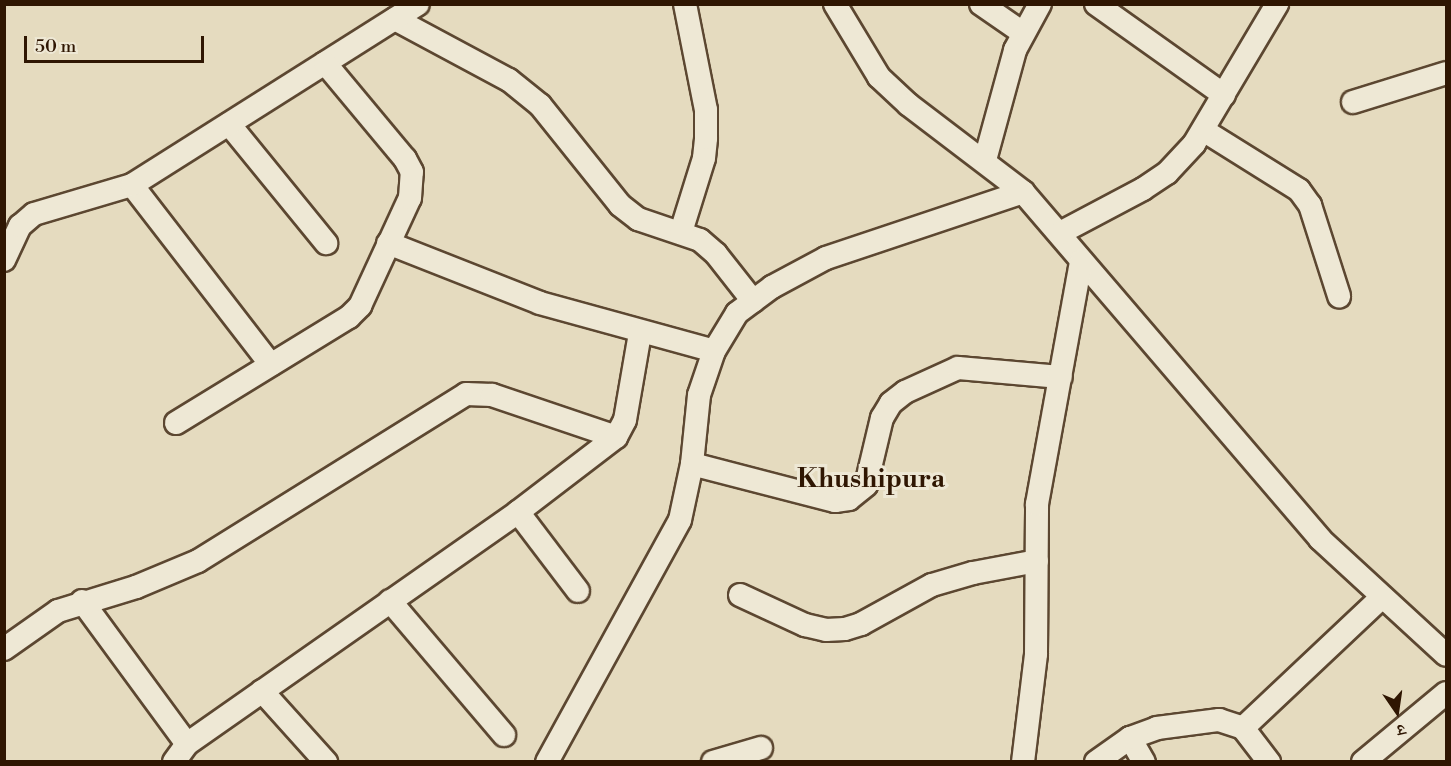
<!DOCTYPE html>
<html>
<head>
<meta charset="utf-8">
<style>
	body { margin:0 }
	#map { position:relative; width:1451px; height:766px; overflow:hidden; background:#e5dbbf; font-family:"Libre Bodoni","Noto Serif Devanagari",serif }
	div>[style] { position:absolute }
	[style*='--x'] { left:calc(var(--x)*1px); top:calc(var(--y)*1px); width:calc(var(--w)*1px); rotate:calc(var(--a)*1deg) }
	.roads { filter:drop-shadow(2px 0 #5c4731) drop-shadow(-2px 0 #5c4731) drop-shadow(0 2px #5c4731) drop-shadow(0 -2px #5c4731) }
	.minor>* { height:22px; margin:-11px; padding:0 11px; transform-origin:11px; border-radius:11px; background:#eee8d5 }
	span { translate:-50% -50%; white-space:nowrap; text-align:center; line-height:1.15; -webkit-text-stroke:6px #eee8d5; paint-order:stroke }
	.district-label { font-size:26px; color:#2f1602; font-weight:700 }
	.frame { position:absolute; inset:0; border:6px solid #2f1602; pointer-events:none }
	.north { position:absolute; left:1367px; top:682px; width:60px; height:60px; -webkit-text-stroke:4px #eee8d5; paint-order:stroke; rotate:167deg; font-size:16px; font-weight:700; line-height:24px; text-align:center; color:#2f1602 }
	.north::after { content:''; display:block; margin:auto; width:21px; height:27px; background:#2f1602; clip-path:polygon(50% 0,100% 100%,50% 72%,0 100%) }
	.scale { position:absolute; left:24px; top:36px; width:180px; height:27px; box-sizing:border-box; border:3px solid #2f1602; border-top:0; padding-left:8px; font-size:18px; line-height:21px; white-space:nowrap; color:#2f1602; -webkit-text-stroke:4px #eee8d5; paint-order:stroke }
</style>
</head>
<body>
<div id="map">
	<div class="roads">
		<div class="minor">
			<i style="--x:835;--y:4;--w:85;--a:58.9"></i>
			<i style="--x:879;--y:77;--w:41;--a:43"></i>
			<i style="--x:909;--y:105;--w:143;--a:37.3"></i>
			<i style="--x:1023;--y:192;--w:457;--a:49.4"></i>
			<i style="--x:1320;--y:539;--w:171;--a:42.6"></i>
			<i style="--x:981;--y:4;--w:51;--a:34.6"></i>
			<i style="--x:1096;--y:4;--w:157;--a:35.4"></i>
			<i style="--x:395;--y:19;--w:129;--a:28.2"></i>
			<i style="--x:509;--y:80;--w:40;--a:39"></i>
			<i style="--x:540;--y:105;--w:128;--a:51.3"></i>
			<i style="--x:620;--y:205;--w:23;--a:38"></i>
			<i style="--x:638;--y:219;--w:65;--a:18.7"></i>
			<i style="--x:700;--y:240;--w:21;--a:41"></i>
			<i style="--x:716;--y:254;--w:60;--a:51.8"></i>
			<i style="--x:1353;--y:102;--w:97;--a:-17.3"></i>
			<i style="--x:229;--y:124;--w:154;--a:50.8"></i>
			<i style="--x:1203;--y:130;--w:113;--a:32"></i>
			<i style="--x:1299;--y:190;--w:19;--a:54"></i>
			<i style="--x:1310;--y:205;--w:96;--a:72.3"></i>
			<i style="--x:985;--y:160;--w:114;--a:-74.7"></i>
			<i style="--x:1015;--y:50;--w:52;--a:-61.5"></i>
			<i style="--x:132;--y:185;--w:227;--a:52.3"></i>
			<i style="--x:681;--y:232;--w:77;--a:-72.7"></i>
			<i style="--x:704;--y:158;--w:20;--a:-84"></i>
			<i style="--x:706;--y:138;--w:28;--a:-90"></i>
			<i style="--x:706;--y:110;--w:108;--a:-101.2"></i>
			<i style="--x:1060;--y:233;--w:94;--a:-27.9"></i>
			<i style="--x:1143;--y:189;--w:29;--a:-34"></i>
			<i style="--x:1167;--y:173;--w:40;--a:-47"></i>
			<i style="--x:1194;--y:144;--w:163;--a:-59.3"></i>
			<i style="--x:388;--y:243;--w:163;--a:21.5"></i>
			<i style="--x:540;--y:303;--w:180;--a:15.4"></i>
			<i style="--x:4;--y:260;--w:38;--a:-65"></i>
			<i style="--x:20;--y:226;--w:18;--a:-41"></i>
			<i style="--x:34;--y:214;--w:102;--a:-16.5"></i>
			<i style="--x:132;--y:185;--w:338;--a:-32.3"></i>
			<i style="--x:176;--y:423;--w:203;--a:-31.5"></i>
			<i style="--x:349;--y:317;--w:16;--a:-45"></i>
			<i style="--x:360;--y:306;--w:119;--a:-65.2"></i>
			<i style="--x:410;--y:198;--w:26;--a:-86"></i>
			<i style="--x:412;--y:172;--w:15;--a:-118"></i>
			<i style="--x:405;--y:159;--w:125;--a:-129.8"></i>
			<i style="--x:692;--y:464;--w:148;--a:14.5"></i>
			<i style="--x:835;--y:501;--w:14;--a:-8"></i>
			<i style="--x:849;--y:499;--w:22;--a:-39"></i>
			<i style="--x:866;--y:485;--w:69;--a:-76.6"></i>
			<i style="--x:882;--y:418;--w:17;--a:-59"></i>
			<i style="--x:891;--y:403;--w:18;--a:-38"></i>
			<i style="--x:905;--y:392;--w:58;--a:-24.4"></i>
			<i style="--x:958;--y:368;--w:103;--a:5"></i>
			<i style="--x:518;--y:512;--w:99;--a:52.8"></i>
			<i style="--x:740;--y:595;--w:72;--a:24.8"></i>
			<i style="--x:805;--y:625;--w:22;--a:13"></i>
			<i style="--x:826;--y:630;--w:19;--a:-3"></i>
			<i style="--x:845;--y:629;--w:17;--a:-17"></i>
			<i style="--x:861;--y:624;--w:81;--a:-28.8"></i>
			<i style="--x:932;--y:585;--w:43;--a:-16.3"></i>
			<i style="--x:973;--y:573;--w:65;--a:-10.6"></i>
			<i style="--x:82;--y:601;--w:177;--a:53.7"></i>
			<i style="--x:187;--y:744;--w:22;--a:126"></i>
			<i style="--x:390;--y:601;--w:176;--a:49.6"></i>
			<i style="--x:4;--y:649;--w:66;--a:-35.1"></i>
			<i style="--x:58;--y:611;--w:82;--a:-17.1"></i>
			<i style="--x:136;--y:587;--w:67;--a:-22.8"></i>
			<i style="--x:198;--y:561;--w:316;--a:-31.9"></i>
			<i style="--x:466;--y:394;--w:26;--a:2"></i>
			<i style="--x:492;--y:395;--w:131;--a:18.7"></i>
			<i style="--x:262;--y:691;--w:96;--a:48"></i>
			<i style="--x:1243;--y:728;--w:191;--a:-43.3"></i>
			<i style="--x:1130;--y:738;--w:28;--a:60"></i>
			<i style="--x:187;--y:744;--w:404;--a:-35"></i>
			<i style="--x:518;--y:512;--w:123;--a:-37.4"></i>
			<i style="--x:616;--y:437;--w:19;--a:-62"></i>
			<i style="--x:625;--y:420;--w:88;--a:-80.2"></i>
			<i style="--x:547;--y:762;--w:276;--a:-61.2"></i>
			<i style="--x:680;--y:520;--w:57;--a:-77.9"></i>
			<i style="--x:692;--y:464;--w:69;--a:-84.2"></i>
			<i style="--x:699;--y:395;--w:46;--a:-71.2"></i>
			<i style="--x:714;--y:351;--w:44;--a:-58.8"></i>
			<i style="--x:737;--y:313;--w:44;--a:-36.6"></i>
			<i style="--x:772;--y:287;--w:61;--a:-28.2"></i>
			<i style="--x:826;--y:258;--w:208;--a:-18.5"></i>
			<i style="--x:713;--y:762;--w:50;--a:-16.3"></i>
			<i style="--x:1023;--y:762;--w:109;--a:-83.1"></i>
			<i style="--x:1036;--y:654;--w:150;--a:-89.6"></i>
			<i style="--x:1037;--y:504;--w:247;--a:-79.7"></i>
			<i style="--x:1096;--y:762;--w:42;--a:-35.2"></i>
			<i style="--x:1130;--y:738;--w:29;--a:-20"></i>
			<i style="--x:1157;--y:728;--w:63;--a:-7.4"></i>
			<i style="--x:1219;--y:720;--w:25;--a:18"></i>
			<i style="--x:1243;--y:728;--w:43;--a:52.6"></i>
			<i style="--x:1363;--y:762;--w:108;--a:-39.7"></i>
		</div>
	</div>
	<div class="district-label">
		<span style="left:871px;top:480px">Khushipura</span>
	</div>
	<div class="frame"></div>
	<div class="north">उ</div>
	<div class="scale">50 m</div>
</div>
</body>
</html>
